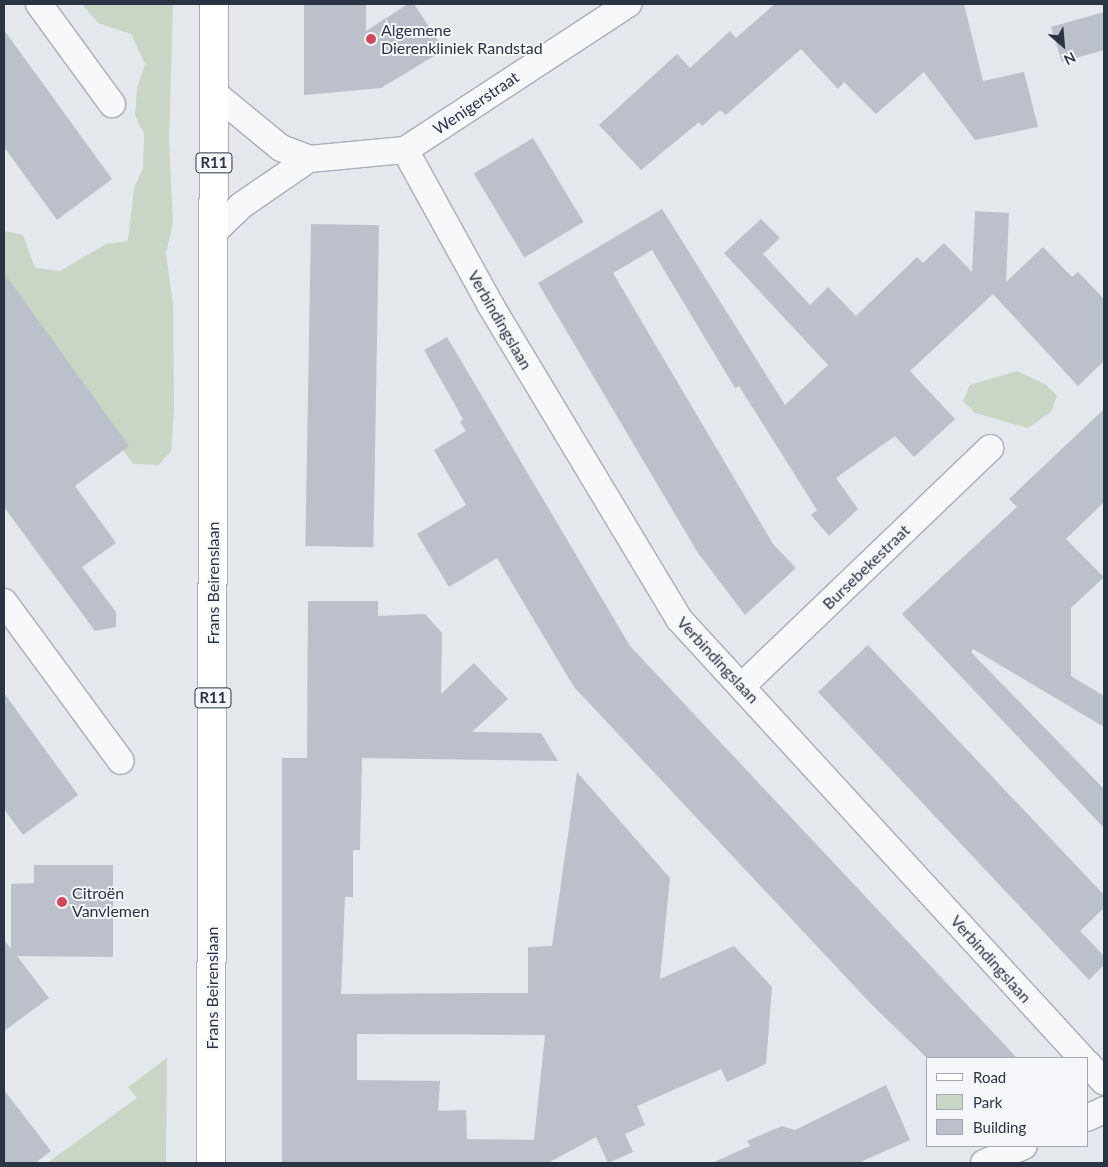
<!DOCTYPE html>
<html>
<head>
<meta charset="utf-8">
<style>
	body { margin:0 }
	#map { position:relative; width:1108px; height:1167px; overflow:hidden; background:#e4e7ec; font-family:Lato,sans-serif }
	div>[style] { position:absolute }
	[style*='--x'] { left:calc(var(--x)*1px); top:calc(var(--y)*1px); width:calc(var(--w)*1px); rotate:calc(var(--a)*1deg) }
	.green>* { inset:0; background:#c9d6c5 }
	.building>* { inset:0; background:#bbc0ca; transform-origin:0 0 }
	.roads { filter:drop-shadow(1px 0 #a9aeb7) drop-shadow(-1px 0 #a9aeb7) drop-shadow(0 1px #a9aeb7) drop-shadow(0 -1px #a9aeb7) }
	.street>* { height:26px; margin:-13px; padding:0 13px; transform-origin:13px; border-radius:13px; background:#f7f8fa }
	.primary>* { height:28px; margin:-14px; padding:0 14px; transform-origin:14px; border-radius:14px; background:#fff }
	.dots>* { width:14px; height:14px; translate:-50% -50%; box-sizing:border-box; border:2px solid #f4f6f9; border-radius:50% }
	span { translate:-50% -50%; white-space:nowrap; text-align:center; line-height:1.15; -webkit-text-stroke:4px #f4f6f9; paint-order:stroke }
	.shield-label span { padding:1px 4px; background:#f4f6f9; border:1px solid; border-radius:4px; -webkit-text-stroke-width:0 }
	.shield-label { font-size:15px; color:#2b3445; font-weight:700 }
	.poi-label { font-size:16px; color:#2b3445 }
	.left { translate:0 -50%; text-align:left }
	.street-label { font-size:16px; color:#2b3445 }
	.frame { position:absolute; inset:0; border:5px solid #2b3445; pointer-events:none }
	.legend { position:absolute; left:926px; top:1057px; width:162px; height:90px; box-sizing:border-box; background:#f4f6f9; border:1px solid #a4a8b1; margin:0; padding:6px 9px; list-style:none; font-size:15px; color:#2b3445 }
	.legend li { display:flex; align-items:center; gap:10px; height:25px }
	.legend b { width:25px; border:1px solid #a4a8b1 }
	.north { position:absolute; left:1038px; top:20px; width:50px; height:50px; -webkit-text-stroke:4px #f4f6f9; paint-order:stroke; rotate:153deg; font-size:14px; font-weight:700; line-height:20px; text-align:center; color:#2b3445 }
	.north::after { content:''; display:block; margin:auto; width:18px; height:22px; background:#2b3445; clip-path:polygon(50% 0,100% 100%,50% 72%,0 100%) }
</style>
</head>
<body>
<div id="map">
	<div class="green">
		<i style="clip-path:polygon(82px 4px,173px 4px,169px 140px,173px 223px,166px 253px,173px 304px,174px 410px,171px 451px,159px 465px,133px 464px,4px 288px,4px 231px,23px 235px,35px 268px,60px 271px,106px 244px,128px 241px,134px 188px,143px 168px,144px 134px,135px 116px,137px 88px,145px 64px,131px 34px,98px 23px)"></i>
		<i style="clip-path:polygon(1017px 371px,1045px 384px,1057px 396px,1051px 412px,1028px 428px,975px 413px,963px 401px,970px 385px)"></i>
		<i style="clip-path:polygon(167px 1058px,166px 1163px,47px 1163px,137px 1098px,128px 1087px)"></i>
	</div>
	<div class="building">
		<i style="clip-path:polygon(304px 4px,366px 4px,366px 31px,408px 4px,414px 4px,444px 50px,381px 88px,304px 95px)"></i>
		<i style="clip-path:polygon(775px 4px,964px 4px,983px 81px,1024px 72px,1038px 127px,975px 140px,924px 72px,876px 114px,844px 82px,838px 89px,801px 49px,726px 115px,720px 110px,702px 126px,699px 122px,641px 170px,599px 125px,677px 54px,690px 68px,730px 31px,736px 38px)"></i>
		<i style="clip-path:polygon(1104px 12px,1104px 50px,1062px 62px,1051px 27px)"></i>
		<i style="clip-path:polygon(4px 30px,112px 179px,57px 220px,4px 147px)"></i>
		<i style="left:533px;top:138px;width:98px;height:69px;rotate:59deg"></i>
		<i style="clip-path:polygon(662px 209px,785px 405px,828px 365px,724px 253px,761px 219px,780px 238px,763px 254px,810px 305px,828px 287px,856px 316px,917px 257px,923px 263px,944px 243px,972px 272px,975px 211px,1009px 213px,1006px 282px,1043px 247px,1072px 277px,1078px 272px,1104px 299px,1104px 361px,1078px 386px,993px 294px,910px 371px,955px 419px,914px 457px,895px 436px,836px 478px,858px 509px,829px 536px,811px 515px,817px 510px,739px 386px,735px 388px,652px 250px,613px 273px,773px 544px,796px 568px,745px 615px,698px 553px,538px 283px)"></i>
		<i style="left:311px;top:224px;width:68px;height:322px;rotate:1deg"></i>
		<i style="clip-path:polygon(4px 273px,129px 446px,75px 486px,116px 543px,82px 567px,116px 612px,116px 627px,95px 631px,4px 507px)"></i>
		<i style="clip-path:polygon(447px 337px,630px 646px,1017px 1058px,927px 1058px,872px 1005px,574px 687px,497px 558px,449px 587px,417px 534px,466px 505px,434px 450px,466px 431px,460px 422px,463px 419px,424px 350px)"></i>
		<i style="clip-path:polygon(1104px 409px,1104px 502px,1066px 539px,1104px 577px,1071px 608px,1071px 676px,1104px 696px,1104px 727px,973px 649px,971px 652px,1104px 789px,1104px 828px,902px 614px,1017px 507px,1009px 499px)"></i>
		<i style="clip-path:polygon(evenodd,308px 601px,378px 601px,378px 616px,425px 614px,442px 633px,441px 694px,474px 663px,508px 699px,472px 732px,541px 733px,558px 761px,362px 758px,360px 850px,353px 850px,353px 897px,345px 897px,341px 994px,528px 993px,528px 947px,552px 946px,577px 772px,670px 878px,660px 979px,734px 946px,772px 987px,766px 1064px,727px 1082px,721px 1069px,637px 1106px,645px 1125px,625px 1134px,633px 1152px,608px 1163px,596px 1137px,548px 1163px,282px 1163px,282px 758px,307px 758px,308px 601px,357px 1034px,545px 1035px,534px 1140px,467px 1139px,466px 1110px,438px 1111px,440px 1081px,357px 1080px,357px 1034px)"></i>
		<i style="clip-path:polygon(868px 645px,1104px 895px,1104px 908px,1080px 931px,1104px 956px,1104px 965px,1089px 980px,818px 692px)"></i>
		<i style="clip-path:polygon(4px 693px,78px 795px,23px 835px,4px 809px)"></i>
		<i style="clip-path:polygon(34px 865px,113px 865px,113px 957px,17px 956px,49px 998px,4px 1031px,4px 940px,11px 949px,11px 884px,34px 883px)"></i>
		<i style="clip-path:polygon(886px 1085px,910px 1140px,858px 1163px,712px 1163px,750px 1146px,747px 1141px,782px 1126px,795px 1130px)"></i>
		<i style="clip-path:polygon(4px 1090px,51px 1151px,35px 1163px,4px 1163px)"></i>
	</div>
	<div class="roads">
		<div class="street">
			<i style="--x:39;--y:4;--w:124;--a:53.9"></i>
			<i style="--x:214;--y:93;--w:87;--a:39.4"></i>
			<i style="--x:281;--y:148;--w:30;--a:21"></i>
			<i style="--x:405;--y:150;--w:178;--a:61.1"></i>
			<i style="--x:491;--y:306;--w:365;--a:59"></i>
			<i style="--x:679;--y:619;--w:596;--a:47.45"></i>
			<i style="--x:213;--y:233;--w:40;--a:-44"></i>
			<i style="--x:242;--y:205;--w:81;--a:-34.5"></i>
			<i style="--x:309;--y:159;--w:96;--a:-5.4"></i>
			<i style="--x:405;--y:150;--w:267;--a:-33.2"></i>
			<i style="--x:4;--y:602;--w:197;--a:53.7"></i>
			<i style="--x:742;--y:686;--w:344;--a:-43.8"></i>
			<i style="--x:1087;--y:1063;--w:25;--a:48"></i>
			<i style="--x:1087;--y:1118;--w:19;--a:-25"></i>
			<i style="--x:984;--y:1163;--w:43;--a:-23"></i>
		</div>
		<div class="primary">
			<i style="--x:211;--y:1163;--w:1159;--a:-89.85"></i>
		</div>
	</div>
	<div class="dots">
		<i style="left:371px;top:39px;background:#d1495b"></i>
		<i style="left:62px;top:902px;background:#d1495b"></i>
	</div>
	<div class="shield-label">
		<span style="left:214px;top:163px">R11</span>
		<span style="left:213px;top:698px">R11</span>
	</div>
	<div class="poi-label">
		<span class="left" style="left:381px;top:39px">Algemene<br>Dierenkliniek Randstad</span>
		<span class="left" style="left:72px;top:902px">Citroën<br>Vanvlemen</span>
	</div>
	<div class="street-label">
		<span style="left:476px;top:103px;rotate:-34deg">Wenigerstraat</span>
		<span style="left:500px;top:320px;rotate:60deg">Verbindingslaan</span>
		<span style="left:866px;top:567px;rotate:-44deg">Bursebekestraat</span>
		<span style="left:213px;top:583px;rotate:-90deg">Frans Beirenslaan</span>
		<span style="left:718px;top:660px;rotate:47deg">Verbindingslaan</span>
		<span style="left:991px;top:959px;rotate:48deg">Verbindingslaan</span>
		<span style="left:212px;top:988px;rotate:-90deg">Frans Beirenslaan</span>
	</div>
	<div class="frame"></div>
	<ul class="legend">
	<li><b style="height:6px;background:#fff"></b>Road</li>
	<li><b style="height:14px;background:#c9d6c5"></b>Park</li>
	<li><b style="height:14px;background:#bbc0ca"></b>Building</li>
	</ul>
	<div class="north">N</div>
</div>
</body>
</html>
